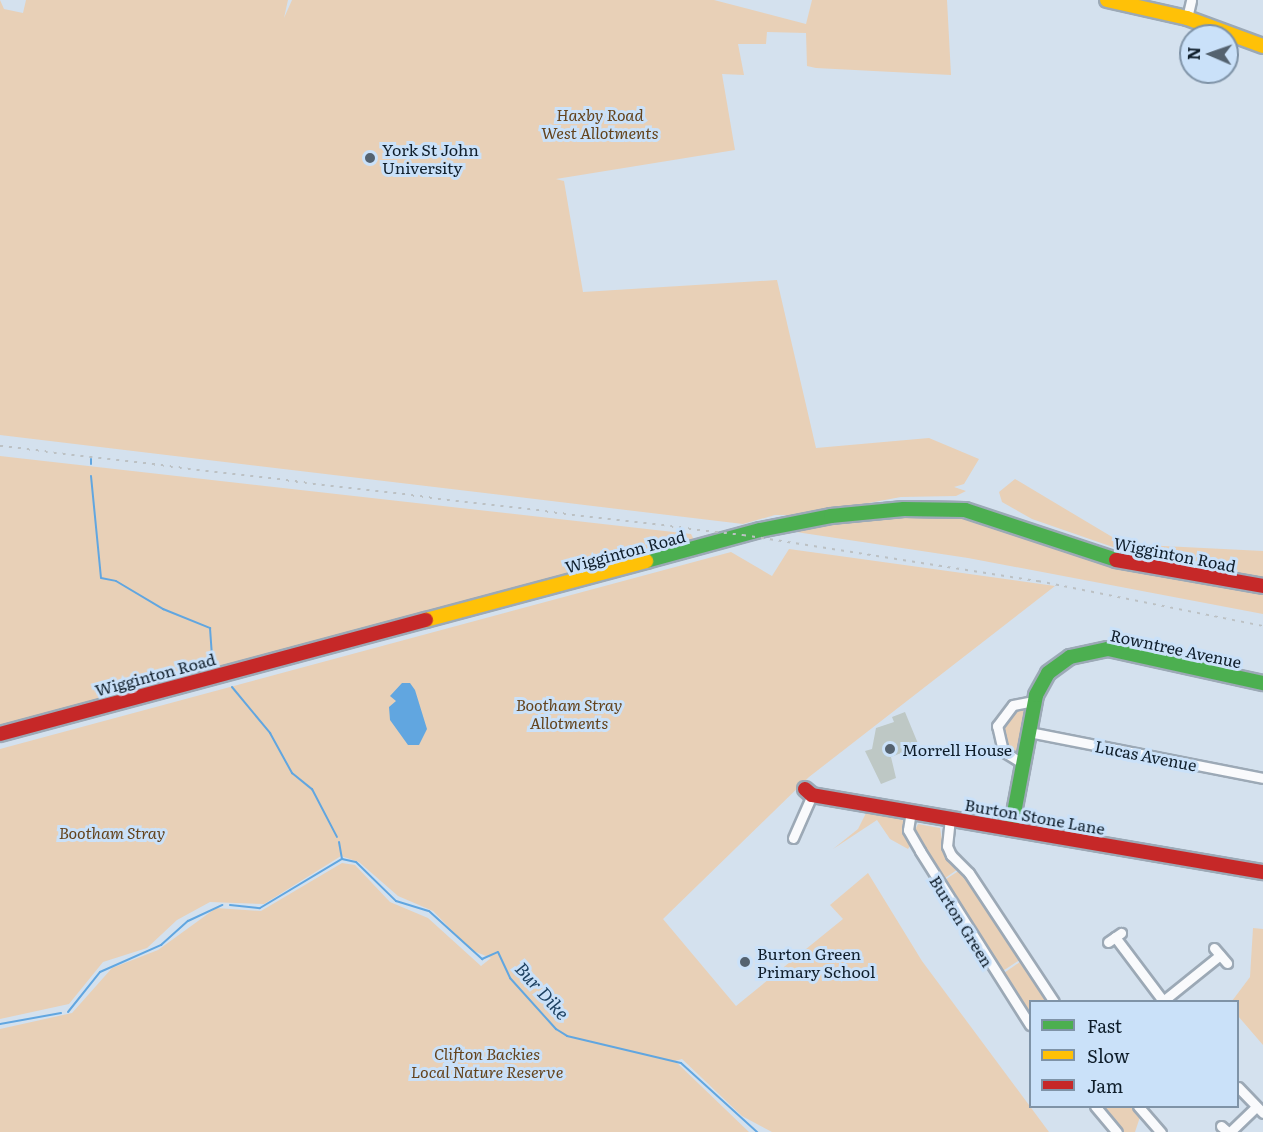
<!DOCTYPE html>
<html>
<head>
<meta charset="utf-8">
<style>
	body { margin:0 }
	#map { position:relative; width:1263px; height:1132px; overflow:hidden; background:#d4e1ee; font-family:Literata,serif }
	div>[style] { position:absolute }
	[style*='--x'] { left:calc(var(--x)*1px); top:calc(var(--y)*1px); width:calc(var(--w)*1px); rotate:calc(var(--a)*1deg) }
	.green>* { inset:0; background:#e8d0b7; transform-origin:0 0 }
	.water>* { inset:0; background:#61a6e0 }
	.stream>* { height:2px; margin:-1px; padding:0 1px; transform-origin:1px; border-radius:1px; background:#61a6e0 }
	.building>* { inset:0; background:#bec8c5 }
	.roads { filter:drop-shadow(2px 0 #9ca9b6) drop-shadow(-2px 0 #9ca9b6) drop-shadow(0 2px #9ca9b6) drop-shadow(0 -2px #9ca9b6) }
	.street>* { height:9px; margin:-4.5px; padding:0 4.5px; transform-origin:4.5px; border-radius:4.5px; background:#f9fafc }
	.fast>* { height:14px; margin:-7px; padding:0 7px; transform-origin:7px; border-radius:7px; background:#4caf50 }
	.slow>* { height:14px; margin:-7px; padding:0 7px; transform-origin:7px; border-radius:7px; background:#ffc107 }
	.jam>* { height:14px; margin:-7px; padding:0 7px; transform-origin:7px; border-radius:7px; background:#c62828 }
	.rail>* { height:2px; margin-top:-1px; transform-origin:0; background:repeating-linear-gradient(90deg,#bcc1c4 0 3px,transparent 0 9px) }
	.dots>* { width:16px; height:16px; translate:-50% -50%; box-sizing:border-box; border:3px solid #cae1f9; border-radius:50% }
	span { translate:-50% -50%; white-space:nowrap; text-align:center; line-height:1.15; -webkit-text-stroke:6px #cae1f9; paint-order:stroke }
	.park-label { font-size:16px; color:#64431c; font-style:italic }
	.poi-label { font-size:16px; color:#0f1e2b }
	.left { translate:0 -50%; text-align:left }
	.street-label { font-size:16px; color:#0f1e2b }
	.water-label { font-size:18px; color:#1d4161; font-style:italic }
	.legend { position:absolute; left:1029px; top:1000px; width:210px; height:108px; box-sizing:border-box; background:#cae1f9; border:2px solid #7f93a7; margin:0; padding:8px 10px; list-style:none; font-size:18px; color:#0f1e2b }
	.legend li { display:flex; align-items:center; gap:12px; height:30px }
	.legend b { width:30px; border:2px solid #7f93a7 }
	.north { position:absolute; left:1179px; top:24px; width:60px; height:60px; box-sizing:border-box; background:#cae1f9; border:2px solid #7f93a7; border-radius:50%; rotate:272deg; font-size:16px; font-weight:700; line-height:24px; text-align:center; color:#0f1e2b }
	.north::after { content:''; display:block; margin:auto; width:21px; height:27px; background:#54626f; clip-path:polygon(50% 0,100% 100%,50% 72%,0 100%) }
</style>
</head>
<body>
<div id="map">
	<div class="green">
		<i style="clip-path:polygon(0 0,4px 9px,23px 13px,26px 0,288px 0,284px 18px,292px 0,714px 0,806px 24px,812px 0,947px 0,951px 75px,816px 68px,807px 66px,806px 33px,767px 32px,766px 44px,738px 44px,744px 75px,722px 74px,735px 150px,556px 179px,564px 181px,583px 292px,777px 280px,816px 448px,929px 438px,979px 459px,964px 484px,954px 487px,966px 491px,956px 496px,901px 497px,804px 515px,775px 515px,743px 524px,0 435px)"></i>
		<i style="clip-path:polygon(0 456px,691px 534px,694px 540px,0 725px)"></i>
		<i style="clip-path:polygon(1015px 479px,1124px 544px,1263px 551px,1263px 577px,1153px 561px,1032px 519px,1002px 502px,999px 492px)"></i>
		<i style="clip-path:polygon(908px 514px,990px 521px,1263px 591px,1263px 614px,968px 558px,783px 530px)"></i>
		<i style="clip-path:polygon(789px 549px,1055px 586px,809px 777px,663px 919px,736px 1006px,843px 919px,830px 905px,868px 873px,922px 961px,1049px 1132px,772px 1132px,742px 1116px,682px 1059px,675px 1061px,749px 1132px,0 1132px,0 1029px,72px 1013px,112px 968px,158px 950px,216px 908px,261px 911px,342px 863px,355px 865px,390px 902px,428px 918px,481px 966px,491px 958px,471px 950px,433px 911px,398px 896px,359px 862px,341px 856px,264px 904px,210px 902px,177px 920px,147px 948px,103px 962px,69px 1004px,0 1019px,0 749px,731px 552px,772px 576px)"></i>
		<i style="clip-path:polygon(1029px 705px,1020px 758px,1004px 747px,1000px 734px,1002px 721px,1018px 706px)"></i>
		<i style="clip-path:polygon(867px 811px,905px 821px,912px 843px,908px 849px,890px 839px,877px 820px,833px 849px,858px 829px)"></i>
		<i style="clip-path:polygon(918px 824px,940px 828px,944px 852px,958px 869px,941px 881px,914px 832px)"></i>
		<i style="left:960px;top:870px;width:108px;height:21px;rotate:57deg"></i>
		<i style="clip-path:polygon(1253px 928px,1263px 929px,1263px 1045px,1238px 1016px,1238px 1002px,1232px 1001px,1250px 977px)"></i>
		<i style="clip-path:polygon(1020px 962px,1048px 1001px,1030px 1002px,1030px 1018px,1001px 975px)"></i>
		<i style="clip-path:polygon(1101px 1107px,1132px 1107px,1140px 1117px,1135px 1132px,1123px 1132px)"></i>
	</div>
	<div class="water">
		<i style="clip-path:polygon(402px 683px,410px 683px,415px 690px,427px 729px,419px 745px,408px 745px,390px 720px,389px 707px,396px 701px,390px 696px)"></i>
	</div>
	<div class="stream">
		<i style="--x:91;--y:464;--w:5;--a:-90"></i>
		<i style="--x:91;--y:476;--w:102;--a:84.4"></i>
		<i style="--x:101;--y:578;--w:15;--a:11"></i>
		<i style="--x:116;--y:581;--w:55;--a:30.8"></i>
		<i style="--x:163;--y:609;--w:51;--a:22"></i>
		<i style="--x:210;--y:628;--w:30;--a:86"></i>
		<i style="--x:232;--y:687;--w:60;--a:50.4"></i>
		<i style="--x:270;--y:733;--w:46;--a:61.2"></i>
		<i style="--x:292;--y:773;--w:26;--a:39"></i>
		<i style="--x:312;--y:789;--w:54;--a:62.5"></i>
		<i style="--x:339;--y:842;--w:17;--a:80"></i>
		<i style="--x:230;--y:905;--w:30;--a:6"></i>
		<i style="--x:260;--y:908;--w:96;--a:-30.9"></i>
		<i style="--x:342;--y:859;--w:14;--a:12"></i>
		<i style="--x:356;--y:862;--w:56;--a:44.3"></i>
		<i style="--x:396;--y:901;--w:34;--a:17"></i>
		<i style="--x:429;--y:911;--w:72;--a:42.2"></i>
		<i style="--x:482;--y:959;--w:17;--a:-24"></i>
		<i style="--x:498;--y:952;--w:29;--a:65"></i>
		<i style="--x:510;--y:978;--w:69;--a:48"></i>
		<i style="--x:556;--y:1029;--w:13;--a:32"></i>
		<i style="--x:567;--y:1036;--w:117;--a:13.3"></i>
		<i style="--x:681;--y:1063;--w:103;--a:42.2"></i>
		<i style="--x:68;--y:1012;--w:51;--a:-51.3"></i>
		<i style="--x:100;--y:972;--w:67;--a:-23.9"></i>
		<i style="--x:161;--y:945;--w:36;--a:-42"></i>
		<i style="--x:188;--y:921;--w:38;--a:-25"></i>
		<i style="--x:0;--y:1024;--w:62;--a:-10.2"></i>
	</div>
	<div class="building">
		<i style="clip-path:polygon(905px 712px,919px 746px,891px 757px,896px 778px,881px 784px,865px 751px,872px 749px,876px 728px,894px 722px,892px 717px)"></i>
	</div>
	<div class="roads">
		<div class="street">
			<i style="--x:1187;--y:18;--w:18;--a:-77"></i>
			<i style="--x:1029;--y:732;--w:238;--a:11.1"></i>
			<i style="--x:1022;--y:763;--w:22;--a:-148"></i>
			<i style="--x:1003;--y:751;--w:26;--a:-103"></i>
			<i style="--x:997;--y:726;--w:26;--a:-53"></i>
			<i style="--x:1013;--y:705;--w:21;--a:-11"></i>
			<i style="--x:911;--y:811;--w:19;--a:99"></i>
			<i style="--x:908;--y:830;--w:24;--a:60"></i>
			<i style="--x:920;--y:851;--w:206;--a:57.7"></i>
			<i style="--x:950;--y:818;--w:28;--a:96"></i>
			<i style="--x:947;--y:846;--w:10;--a:66"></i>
			<i style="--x:951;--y:855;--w:25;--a:45"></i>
			<i style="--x:969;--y:873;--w:154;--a:56.6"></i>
			<i style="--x:793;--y:838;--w:47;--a:-66.2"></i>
			<i style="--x:1115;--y:937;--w:81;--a:53"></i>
			<i style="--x:1108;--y:942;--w:16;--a:-35"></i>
			<i style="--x:1214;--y:948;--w:20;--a:49"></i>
			<i style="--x:1163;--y:1001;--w:73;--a:-38.9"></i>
			<i style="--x:1238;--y:1087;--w:36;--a:46"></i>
			<i style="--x:1095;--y:1106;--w:34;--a:50"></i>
			<i style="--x:1138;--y:1106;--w:35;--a:49"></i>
			<i style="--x:1221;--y:1126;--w:9;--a:41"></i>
			<i style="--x:1230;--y:1132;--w:36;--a:-44"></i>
		</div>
		<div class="fast">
			<i style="--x:646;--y:561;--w:118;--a:-15.2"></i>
			<i style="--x:760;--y:530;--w:72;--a:-11.2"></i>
			<i style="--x:831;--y:516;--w:73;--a:-5.5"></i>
			<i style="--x:904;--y:509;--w:61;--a:0.9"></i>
			<i style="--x:965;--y:510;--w:159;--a:18.3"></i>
			<i style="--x:1011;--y:829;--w:136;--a:-79.4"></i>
			<i style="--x:1036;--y:695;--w:25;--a:-61"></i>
			<i style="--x:1048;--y:673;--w:27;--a:-36"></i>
			<i style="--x:1070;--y:657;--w:39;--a:-12"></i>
			<i style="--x:1108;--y:649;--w:159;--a:12.4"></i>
		</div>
		<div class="slow">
			<i style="--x:1107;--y:0;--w:82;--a:12.7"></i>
			<i style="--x:1187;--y:18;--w:81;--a:20.2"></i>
			<i style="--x:426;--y:620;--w:228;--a:-15"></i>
		</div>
		<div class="jam">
			<i style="--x:1116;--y:560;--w:149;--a:10"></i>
			<i style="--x:0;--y:734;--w:441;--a:-15"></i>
			<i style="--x:805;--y:789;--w:9;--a:41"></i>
			<i style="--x:812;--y:795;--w:458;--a:9.7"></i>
		</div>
	</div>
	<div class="rail">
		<i style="--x:0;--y:446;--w:748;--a:6.83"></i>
		<i style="--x:743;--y:535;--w:299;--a:8.9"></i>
		<i style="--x:1038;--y:581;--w:229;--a:11.3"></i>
	</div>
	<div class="dots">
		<i style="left:370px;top:158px;background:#54626f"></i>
		<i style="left:890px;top:749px;background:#54626f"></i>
		<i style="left:745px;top:962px;background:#54626f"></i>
	</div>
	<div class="park-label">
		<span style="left:600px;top:123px">Haxby Road<br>West Allotments</span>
		<span style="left:569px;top:713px">Bootham Stray<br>Allotments</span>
		<span style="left:112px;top:832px">Bootham Stray</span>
		<span style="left:487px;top:1062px">Clifton Backies<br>Local Nature Reserve</span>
	</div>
	<div class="poi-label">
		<span class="left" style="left:382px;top:158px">York St John<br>University</span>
		<span class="left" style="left:902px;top:749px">Morrell House</span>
		<span class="left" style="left:757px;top:962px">Burton Green<br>Primary School</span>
	</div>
	<div class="street-label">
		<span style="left:625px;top:551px;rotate:-15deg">Wigginton Road</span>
		<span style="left:1175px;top:554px;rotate:11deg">Wigginton Road</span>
		<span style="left:1176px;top:648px;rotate:12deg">Rowntree Avenue</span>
		<span style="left:155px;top:674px;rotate:-15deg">Wigginton Road</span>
		<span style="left:1146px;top:755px;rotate:11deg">Lucas Avenue</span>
		<span style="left:1035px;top:816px;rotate:10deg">Burton Stone Lane</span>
		<span style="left:962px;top:921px;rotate:58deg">Burton Green</span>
	</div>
	<div class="water-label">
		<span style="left:542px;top:991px;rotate:48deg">Bur Dike</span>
	</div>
	<ul class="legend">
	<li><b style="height:8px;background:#4caf50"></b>Fast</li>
	<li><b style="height:8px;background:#ffc107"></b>Slow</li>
	<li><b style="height:8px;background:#c62828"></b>Jam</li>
	</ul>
	<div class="north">N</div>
</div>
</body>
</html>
